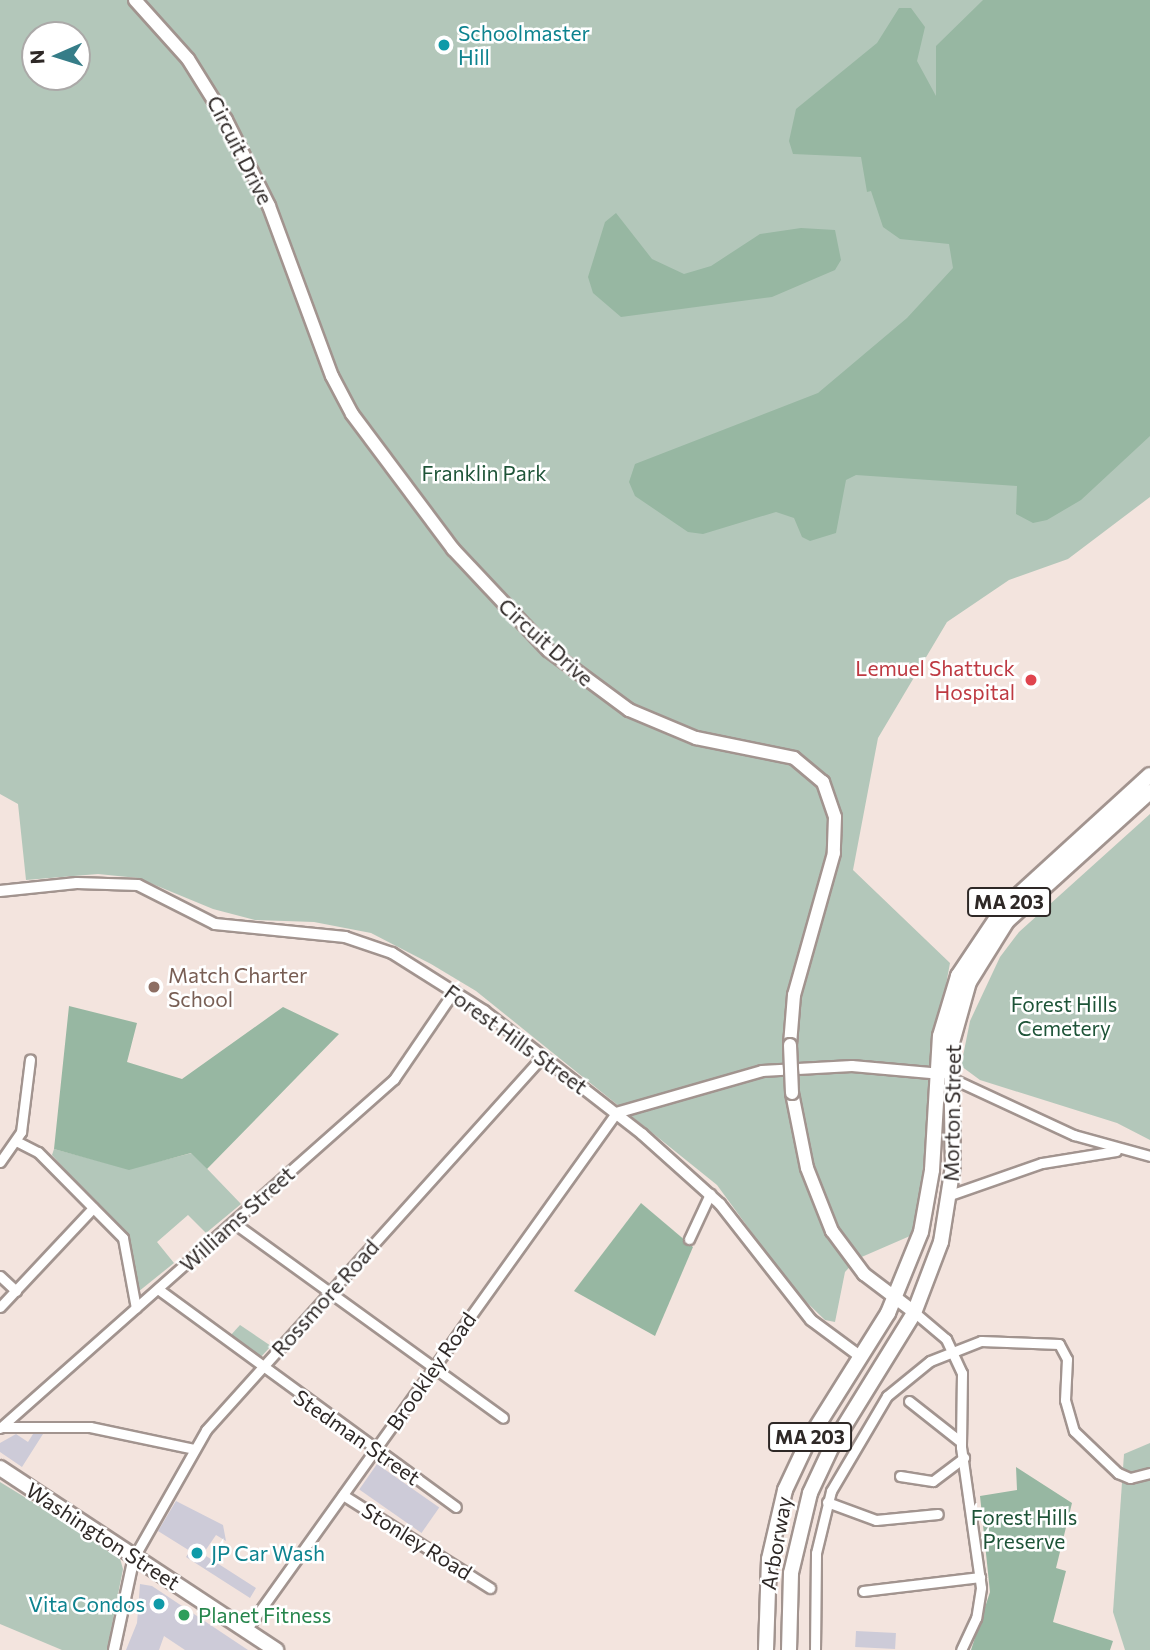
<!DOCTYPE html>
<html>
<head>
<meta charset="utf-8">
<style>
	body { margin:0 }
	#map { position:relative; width:1150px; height:1650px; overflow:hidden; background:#f3e4de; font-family:Commissioner,sans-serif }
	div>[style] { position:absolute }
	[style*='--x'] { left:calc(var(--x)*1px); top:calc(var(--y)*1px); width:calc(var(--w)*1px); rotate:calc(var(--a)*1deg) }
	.green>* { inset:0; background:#b3c7ba }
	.forest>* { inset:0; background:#97b7a2 }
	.building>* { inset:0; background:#cdcbd8; transform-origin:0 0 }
	.roads { filter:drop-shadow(2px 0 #a2948f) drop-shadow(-2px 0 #a2948f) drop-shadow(0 2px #a2948f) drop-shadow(0 -2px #a2948f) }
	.minor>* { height:9px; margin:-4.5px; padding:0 4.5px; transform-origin:4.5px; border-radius:4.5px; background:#fff }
	.tertiary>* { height:10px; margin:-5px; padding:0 5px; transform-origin:5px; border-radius:5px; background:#fff }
	.secondary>* { height:12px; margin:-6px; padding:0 6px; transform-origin:6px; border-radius:6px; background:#fff }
	.primary>* { height:14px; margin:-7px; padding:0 7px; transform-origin:7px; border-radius:7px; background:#fff }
	.trunk>* { height:14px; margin:-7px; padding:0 7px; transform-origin:7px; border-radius:7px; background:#fff }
	.bridges { filter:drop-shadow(2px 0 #a2948f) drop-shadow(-2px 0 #a2948f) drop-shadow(0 2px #a2948f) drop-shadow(0 -2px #a2948f) }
	.secondary-bridge>* { height:12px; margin:-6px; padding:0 6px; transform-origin:6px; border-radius:6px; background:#fff }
	.dots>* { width:19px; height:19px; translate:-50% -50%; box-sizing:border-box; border:4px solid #fff; border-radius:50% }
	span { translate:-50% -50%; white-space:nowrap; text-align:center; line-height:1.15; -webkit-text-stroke:5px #fff; paint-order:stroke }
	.shield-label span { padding:2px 5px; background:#fff; border:2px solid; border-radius:5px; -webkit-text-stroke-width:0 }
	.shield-label { font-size:19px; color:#2e2826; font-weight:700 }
	.culture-label { font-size:21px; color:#0d838f }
	.left { translate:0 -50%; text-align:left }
	.right { translate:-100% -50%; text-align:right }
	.street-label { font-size:21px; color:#2e2826 }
	.park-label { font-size:21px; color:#1e5438 }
	.health-label { font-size:21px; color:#be3a42 }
	.education-label { font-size:21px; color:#785e54 }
	.leisure-label { font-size:21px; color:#27864d }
	.north { position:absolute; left:21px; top:21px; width:70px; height:70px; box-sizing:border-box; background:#fff; border:2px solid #aba9a8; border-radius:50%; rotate:267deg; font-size:19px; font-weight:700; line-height:28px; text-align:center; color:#2e2826 }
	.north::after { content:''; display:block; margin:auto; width:24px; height:32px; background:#367d88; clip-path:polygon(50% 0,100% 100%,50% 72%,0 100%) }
</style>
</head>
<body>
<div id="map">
	<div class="green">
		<i style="clip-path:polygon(evenodd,0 0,1150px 0,1150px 497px,1068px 559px,1009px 580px,947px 622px,878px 738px,853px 870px,950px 963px,933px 1056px,918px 1223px,910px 1236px,857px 1259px,845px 1272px,835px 1322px,825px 1320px,793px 1289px,717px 1185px,476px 991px,431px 964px,371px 933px,314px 922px,255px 920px,213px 909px,138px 878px,98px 874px,26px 880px,18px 804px,0 794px,0 0,35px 35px,77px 35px,77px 77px,35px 77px,35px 35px)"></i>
		<i style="clip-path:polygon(1150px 814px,1150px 1140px,1117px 1123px,980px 1080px,961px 1066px,970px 1021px,1000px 957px,1019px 932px)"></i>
		<i style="clip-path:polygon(54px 1149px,129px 1169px,192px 1153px,241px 1204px,206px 1233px,188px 1215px,157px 1242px,174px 1263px,138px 1292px,130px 1244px,52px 1155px)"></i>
		<i style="clip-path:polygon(240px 1325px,271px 1346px,260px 1358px,230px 1336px)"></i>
		<i style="clip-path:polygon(1150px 1443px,1150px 1650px,1125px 1650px,1113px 1612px,1124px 1454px)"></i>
		<i style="clip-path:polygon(0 1482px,119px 1555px,123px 1569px,107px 1650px,62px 1650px,0 1624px)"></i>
	</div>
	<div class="forest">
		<i style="clip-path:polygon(983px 0,1150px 0,1150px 436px,1081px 500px,1047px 520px,1033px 523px,1016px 514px,1017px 486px,856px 475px,846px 480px,836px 533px,810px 541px,802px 537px,794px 518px,776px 512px,703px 534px,688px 532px,635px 496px,629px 482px,635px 464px,818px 393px,907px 318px,953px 268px,949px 244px,900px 239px,883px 227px,871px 191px,867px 192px,861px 157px,793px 154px,789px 141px,796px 109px,877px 43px,899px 8px,911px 8px,925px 27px,917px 61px,936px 96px,936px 46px)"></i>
		<i style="clip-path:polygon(616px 213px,652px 259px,684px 274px,711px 266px,760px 234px,801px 228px,835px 230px,841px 260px,835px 270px,772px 297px,621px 317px,593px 293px,588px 277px,605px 222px)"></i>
		<i style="clip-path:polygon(69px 1006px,137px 1023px,127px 1062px,182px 1079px,283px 1007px,339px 1034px,207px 1169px,191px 1153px,129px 1170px,54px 1149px)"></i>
		<i style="clip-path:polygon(641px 1203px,693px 1247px,655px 1336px,574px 1291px)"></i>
		<i style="clip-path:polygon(1016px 1467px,1072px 1503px,1056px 1568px,1066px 1571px,1053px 1622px,1113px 1641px,1110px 1650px,971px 1650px,990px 1592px,980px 1496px,1017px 1490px)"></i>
	</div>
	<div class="building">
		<i style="clip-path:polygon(16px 1434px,28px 1442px,33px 1434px,43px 1434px,22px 1467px,0 1452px,0 1443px)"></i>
		<i style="left:377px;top:1464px;width:76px;height:31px;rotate:35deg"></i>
		<i style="clip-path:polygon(176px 1501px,223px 1525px,226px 1541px,216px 1535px,203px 1554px,256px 1588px,250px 1598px,186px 1557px,190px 1551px,158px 1531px)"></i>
		<i style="clip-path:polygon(140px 1584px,152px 1586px,248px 1650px,185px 1650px,164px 1636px,159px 1650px,126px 1650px,137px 1623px)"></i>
		<i style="left:856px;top:1631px;width:40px;height:16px;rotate:3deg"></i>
	</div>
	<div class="roads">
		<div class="minor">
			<i style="--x:951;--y:1078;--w:136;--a:24.9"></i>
			<i style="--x:1074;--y:1135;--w:79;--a:15.4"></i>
			<i style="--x:18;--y:1142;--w:22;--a:27"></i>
			<i style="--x:38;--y:1152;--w:121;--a:45.3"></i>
			<i style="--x:123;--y:1238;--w:71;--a:79.5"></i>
			<i style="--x:0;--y:1162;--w:37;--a:-55"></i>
			<i style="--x:21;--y:1132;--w:73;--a:-82.9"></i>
			<i style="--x:950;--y:1195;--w:97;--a:-19.2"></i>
			<i style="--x:1042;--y:1163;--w:75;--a:-9.2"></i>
			<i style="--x:234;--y:1223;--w:332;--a:35.9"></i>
			<i style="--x:689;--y:1239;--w:50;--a:-65"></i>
			<i style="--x:0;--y:1276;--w:22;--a:43"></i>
			<i style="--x:158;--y:1289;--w:369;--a:36.2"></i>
			<i style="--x:0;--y:1307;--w:136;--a:-46.8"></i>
			<i style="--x:914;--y:1312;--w:42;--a:40.2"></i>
			<i style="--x:946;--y:1339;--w:38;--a:65"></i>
			<i style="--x:962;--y:1373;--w:74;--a:90.8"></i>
			<i style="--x:961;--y:1447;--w:142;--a:81.9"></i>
			<i style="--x:981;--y:1588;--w:30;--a:99"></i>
			<i style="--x:976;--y:1618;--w:35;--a:115"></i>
			<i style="--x:909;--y:1401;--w:66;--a:38.3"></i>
			<i style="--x:2;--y:1427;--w:88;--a:0"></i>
			<i style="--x:90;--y:1427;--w:106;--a:11.9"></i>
			<i style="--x:0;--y:1428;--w:526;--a:-41.53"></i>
			<i style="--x:394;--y:1079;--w:107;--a:-55.7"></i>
			<i style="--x:900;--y:1476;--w:33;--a:9"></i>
			<i style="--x:933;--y:1481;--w:39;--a:-37"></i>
			<i style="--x:343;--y:1495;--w:174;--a:32.3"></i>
			<i style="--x:827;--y:1502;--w:52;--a:20.2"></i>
			<i style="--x:876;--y:1520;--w:62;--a:-5.5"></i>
			<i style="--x:134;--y:1557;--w:146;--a:-60.4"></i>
			<i style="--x:206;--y:1430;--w:502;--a:-47.99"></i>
			<i style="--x:863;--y:1591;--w:118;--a:-6.8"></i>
			<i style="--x:246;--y:1630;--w:636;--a:-54.41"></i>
			<i style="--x:815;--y:1650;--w:97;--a:-89.4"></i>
			<i style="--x:816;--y:1553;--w:64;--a:-76.4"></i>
			<i style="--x:831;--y:1491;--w:110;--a:-59.5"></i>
			<i style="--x:887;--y:1396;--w:55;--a:-39.1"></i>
			<i style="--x:930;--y:1361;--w:55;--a:-21.4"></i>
			<i style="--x:981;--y:1341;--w:78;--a:2.2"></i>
			<i style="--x:1059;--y:1344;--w:17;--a:62"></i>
			<i style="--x:1067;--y:1359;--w:41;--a:92.8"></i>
			<i style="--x:1065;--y:1400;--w:32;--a:74"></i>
			<i style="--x:1074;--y:1431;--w:61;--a:43.7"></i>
			<i style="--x:1118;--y:1473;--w:13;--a:23"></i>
			<i style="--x:1130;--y:1478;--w:21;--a:-14"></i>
		</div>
		<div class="tertiary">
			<i style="--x:0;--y:891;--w:77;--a:-5.9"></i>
			<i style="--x:77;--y:883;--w:61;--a:1.9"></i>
			<i style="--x:138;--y:885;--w:86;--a:26.9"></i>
			<i style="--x:215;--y:924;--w:131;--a:5.7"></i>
			<i style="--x:345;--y:937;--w:50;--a:18.8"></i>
			<i style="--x:392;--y:953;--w:109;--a:32.2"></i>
			<i style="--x:484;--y:1011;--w:200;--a:37.9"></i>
			<i style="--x:642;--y:1134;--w:105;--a:41.9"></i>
			<i style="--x:720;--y:1204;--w:147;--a:51.9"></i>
			<i style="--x:811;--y:1320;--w:62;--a:36.5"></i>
			<i style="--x:616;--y:1113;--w:152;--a:-16"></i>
			<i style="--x:762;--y:1071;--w:90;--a:-3.2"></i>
			<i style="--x:852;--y:1066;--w:90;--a:5.1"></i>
			<i style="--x:114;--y:1650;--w:95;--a:-77.9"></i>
		</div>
		<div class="secondary">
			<i style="--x:135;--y:0;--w:79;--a:48.1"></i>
			<i style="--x:188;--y:59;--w:72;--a:58.1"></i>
			<i style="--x:226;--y:120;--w:96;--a:63.4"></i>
			<i style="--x:269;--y:206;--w:181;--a:69.7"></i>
			<i style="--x:332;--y:376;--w:43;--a:62.2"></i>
			<i style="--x:352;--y:414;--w:169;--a:53.2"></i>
			<i style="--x:453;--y:549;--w:139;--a:46.8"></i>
			<i style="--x:548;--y:650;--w:101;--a:36.5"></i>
			<i style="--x:629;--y:710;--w:73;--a:22.7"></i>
			<i style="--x:696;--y:738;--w:100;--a:11.5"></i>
			<i style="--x:794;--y:758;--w:38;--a:40"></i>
			<i style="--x:823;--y:782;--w:37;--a:71"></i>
			<i style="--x:835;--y:817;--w:36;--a:92"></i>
			<i style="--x:834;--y:853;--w:148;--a:105.7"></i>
			<i style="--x:794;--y:995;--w:50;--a:94.6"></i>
			<i style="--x:792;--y:1093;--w:76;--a:78.7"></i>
			<i style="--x:807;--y:1168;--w:68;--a:68.4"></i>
			<i style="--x:832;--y:1231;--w:54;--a:53.3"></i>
			<i style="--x:864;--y:1274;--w:63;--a:37.2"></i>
		</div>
		<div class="primary">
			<i style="--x:0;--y:1468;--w:331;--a:33.4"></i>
		</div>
		<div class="trunk">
			<i style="--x:766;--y:1650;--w:91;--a:-88.1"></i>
			<i style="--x:769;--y:1559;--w:71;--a:-76.9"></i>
			<i style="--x:785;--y:1490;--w:56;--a:-64.8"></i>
			<i style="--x:809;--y:1439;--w:149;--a:-57.9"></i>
			<i style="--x:888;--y:1313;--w:87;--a:-67.8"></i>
			<i style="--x:921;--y:1232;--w:63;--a:-79.9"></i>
			<i style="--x:932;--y:1170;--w:134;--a:-86.6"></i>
			<i style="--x:940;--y:1036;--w:63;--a:-73.3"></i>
			<i style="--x:958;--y:976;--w:79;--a:-56.3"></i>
			<i style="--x:1002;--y:910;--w:200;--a:-42.4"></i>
			<i style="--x:789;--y:1650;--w:77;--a:-88.5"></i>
			<i style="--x:791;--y:1573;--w:82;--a:-76.6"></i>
			<i style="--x:810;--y:1493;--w:52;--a:-64.9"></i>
			<i style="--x:832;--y:1446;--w:156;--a:-58.3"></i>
			<i style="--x:914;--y:1313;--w:76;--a:-69.2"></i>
			<i style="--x:941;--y:1242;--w:77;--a:-81"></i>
			<i style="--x:953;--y:1166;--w:120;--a:-91"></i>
			<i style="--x:951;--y:1046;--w:66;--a:-74.3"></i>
			<i style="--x:969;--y:982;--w:72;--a:-58.1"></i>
			<i style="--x:1007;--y:921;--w:193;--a:-42.1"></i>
		</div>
	</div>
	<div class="bridges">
		<div class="secondary-bridge">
			<i style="--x:790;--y:1045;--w:48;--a:87.6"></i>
		</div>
	</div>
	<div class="dots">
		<i style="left:444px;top:45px;background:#0f9aa8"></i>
		<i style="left:1031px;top:680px;background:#e0444e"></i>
		<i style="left:154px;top:987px;background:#8d6e63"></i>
		<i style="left:197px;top:1553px;background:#0f9aa8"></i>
		<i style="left:159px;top:1604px;background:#0f9aa8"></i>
		<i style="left:184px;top:1615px;background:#2e9e5b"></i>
	</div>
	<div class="shield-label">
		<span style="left:1009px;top:902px">MA 203</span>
		<span style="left:810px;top:1437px">MA 203</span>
	</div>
	<div class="culture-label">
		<span class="left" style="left:458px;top:45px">Schoolmaster<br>Hill</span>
		<span class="left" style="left:211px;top:1553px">JP Car Wash</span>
		<span class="right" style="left:145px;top:1604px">Vita Condos</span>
	</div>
	<div class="street-label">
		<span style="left:240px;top:150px;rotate:63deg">Circuit Drive</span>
		<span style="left:546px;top:642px;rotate:42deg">Circuit Drive</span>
		<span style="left:516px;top:1039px;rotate:36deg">Forest Hills Street</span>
		<span style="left:952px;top:1113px;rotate:-89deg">Morton Street</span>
		<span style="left:237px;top:1219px;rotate:-42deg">Williams Street</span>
		<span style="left:325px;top:1298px;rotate:-48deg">Rossmore Road</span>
		<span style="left:431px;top:1371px;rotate:-55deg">Brookley Road</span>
		<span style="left:357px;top:1437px;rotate:35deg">Stedman Street</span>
		<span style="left:103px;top:1536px;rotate:33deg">Washington Street</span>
		<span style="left:417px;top:1541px;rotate:32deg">Stonley Road</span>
		<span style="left:776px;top:1543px;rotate:-80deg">Arborway</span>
	</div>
	<div class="park-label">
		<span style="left:484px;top:473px">Franklin Park</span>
		<span style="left:1064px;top:1016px">Forest Hills<br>Cemetery</span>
		<span style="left:1024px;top:1529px">Forest Hills<br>Preserve</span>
	</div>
	<div class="health-label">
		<span class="right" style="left:1015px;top:680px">Lemuel Shattuck<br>Hospital</span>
	</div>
	<div class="education-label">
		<span class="left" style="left:168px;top:987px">Match Charter<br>School</span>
	</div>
	<div class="leisure-label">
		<span class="left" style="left:198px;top:1615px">Planet Fitness</span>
	</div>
	<div class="north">N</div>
</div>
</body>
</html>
